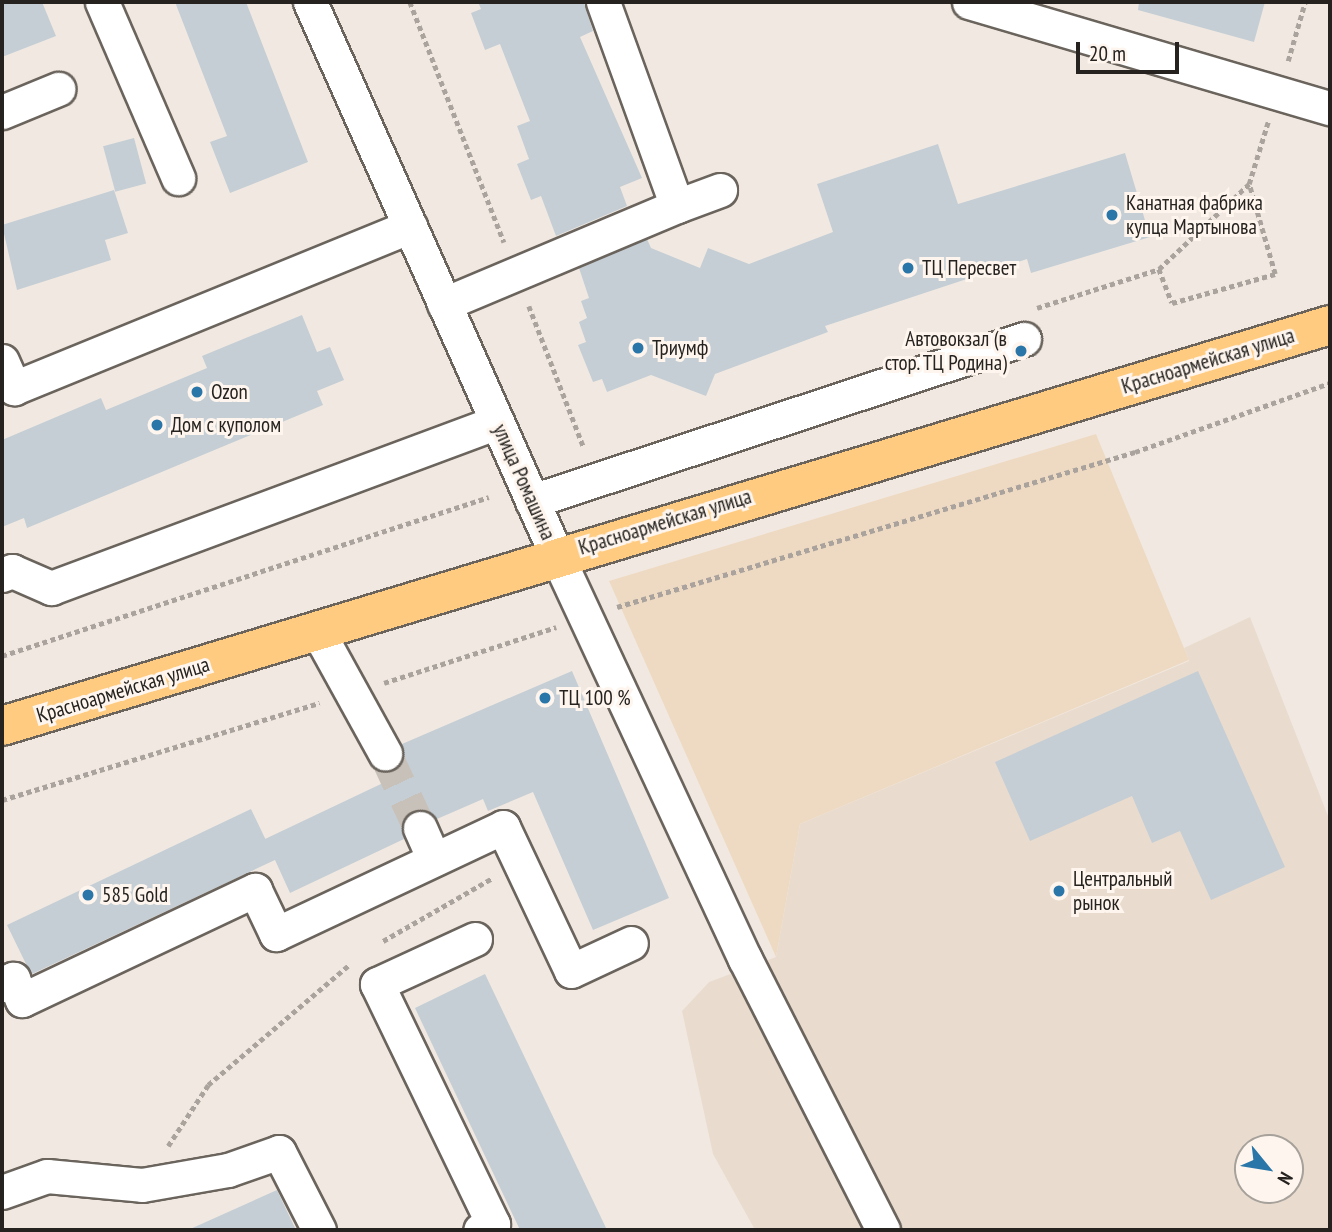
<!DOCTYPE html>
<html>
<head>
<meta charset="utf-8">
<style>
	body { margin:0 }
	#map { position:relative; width:1332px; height:1232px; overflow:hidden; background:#f1e9e1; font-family:"PT Sans Narrow",sans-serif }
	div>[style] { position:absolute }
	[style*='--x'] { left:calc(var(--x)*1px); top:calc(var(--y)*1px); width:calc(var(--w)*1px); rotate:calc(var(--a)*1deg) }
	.built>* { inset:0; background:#e9dcce }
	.green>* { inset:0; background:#eedac3 }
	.building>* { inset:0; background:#c5ced5; transform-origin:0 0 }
	.minor-tunnel>* { height:33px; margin-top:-16.5px; transform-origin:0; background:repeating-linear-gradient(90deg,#c8c1ba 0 33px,transparent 0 50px) }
	.path>* { height:4.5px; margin-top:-2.25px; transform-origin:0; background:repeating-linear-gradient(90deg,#aaa39d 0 5px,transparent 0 8.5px) }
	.roads { filter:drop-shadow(2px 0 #6a645d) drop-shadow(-2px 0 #6a645d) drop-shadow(0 2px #6a645d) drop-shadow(0 -2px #6a645d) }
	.minor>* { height:33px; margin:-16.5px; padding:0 16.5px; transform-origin:16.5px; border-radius:16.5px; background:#fff }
	.major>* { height:38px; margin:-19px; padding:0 19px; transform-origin:19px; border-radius:19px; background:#fecb81 }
	.dots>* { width:19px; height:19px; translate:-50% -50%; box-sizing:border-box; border:4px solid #fef6ee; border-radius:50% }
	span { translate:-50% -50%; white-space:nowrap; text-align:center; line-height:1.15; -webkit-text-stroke:6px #fef6ee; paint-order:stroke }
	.poi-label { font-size:21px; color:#25221f }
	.left { translate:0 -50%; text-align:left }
	.right { translate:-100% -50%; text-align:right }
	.street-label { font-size:21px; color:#25221f }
	.frame { position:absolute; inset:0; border:4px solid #25221f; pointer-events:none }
	.north { position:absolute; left:1234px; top:1134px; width:70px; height:70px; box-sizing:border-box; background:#fef6ee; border:2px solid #a7a19b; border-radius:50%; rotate:120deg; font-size:19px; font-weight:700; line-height:28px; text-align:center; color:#25221f }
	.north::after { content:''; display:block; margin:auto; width:24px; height:32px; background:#2a76a9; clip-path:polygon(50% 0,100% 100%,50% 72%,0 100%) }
	.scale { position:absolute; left:1076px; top:42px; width:103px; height:32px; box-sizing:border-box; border:4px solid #25221f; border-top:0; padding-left:9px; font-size:21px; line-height:24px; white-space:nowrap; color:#25221f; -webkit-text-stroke:5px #fef6ee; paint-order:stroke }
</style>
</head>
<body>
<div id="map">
	<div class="built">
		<i style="clip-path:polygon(evenodd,1250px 617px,1330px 821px,1330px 1230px,755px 1230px,713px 1154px,682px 1011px,709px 982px,776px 957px,800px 824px,1189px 661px,1184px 648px,1250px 617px,1248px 1148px,1290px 1148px,1290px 1190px,1248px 1190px,1248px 1148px)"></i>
	</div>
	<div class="green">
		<i style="clip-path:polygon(1096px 434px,1189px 660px,800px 824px,776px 957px,609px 581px)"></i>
	</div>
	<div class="building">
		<i style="clip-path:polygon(2px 2px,42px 2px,56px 36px,2px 57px)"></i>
		<i style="clip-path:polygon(175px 2px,246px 2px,308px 162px,230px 193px,210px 142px,227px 136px)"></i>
		<i style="clip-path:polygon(478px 2px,584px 2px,593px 31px,580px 37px,642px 178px,620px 187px,627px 206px,556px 236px,541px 196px,531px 200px,517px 164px,529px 159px,517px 126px,530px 121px,500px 44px,485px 50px,471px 13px,481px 9px)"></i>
		<i style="clip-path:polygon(1139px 2px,1265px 2px,1254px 42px,1138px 10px)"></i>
		<i style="left:134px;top:138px;width:47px;height:32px;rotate:75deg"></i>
		<i style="clip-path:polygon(938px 144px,958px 204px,1125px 153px,1150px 237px,1031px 273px,1027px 259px,825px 326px,828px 332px,715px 374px,706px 396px,651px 375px,607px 392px,602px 379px,593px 382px,578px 345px,586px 342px,579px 322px,587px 318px,581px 301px,589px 298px,579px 268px,647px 239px,651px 248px,700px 268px,708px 248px,749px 264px,833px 232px,817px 184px)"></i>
		<i style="clip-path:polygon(114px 190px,128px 233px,105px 240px,111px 260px,17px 290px,2px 225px)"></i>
		<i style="clip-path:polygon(302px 315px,317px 352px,330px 347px,344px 380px,317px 391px,323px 405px,27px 528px,24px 518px,2px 527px,2px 440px,101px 398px,106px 410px,207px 368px,202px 356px)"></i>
		<i style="clip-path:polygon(572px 671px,669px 898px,593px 930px,533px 792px,488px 811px,483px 799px,437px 819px,413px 810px,401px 825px,404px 839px,290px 893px,275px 860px,32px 974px,27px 966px,7px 925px,251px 809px,275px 859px,265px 839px,402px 774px,402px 744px)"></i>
		<i style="clip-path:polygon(1198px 671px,1285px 867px,1211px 900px,1180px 831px,1152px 843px,1132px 796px,1030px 841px,995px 762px)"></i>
		<i style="clip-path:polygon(485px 974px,607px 1230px,520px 1230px,415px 1008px)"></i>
		<i style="clip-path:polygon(277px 1190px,296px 1230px,188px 1230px)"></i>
	</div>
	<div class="minor-tunnel">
		<i style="--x:385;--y:753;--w:83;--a:65"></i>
	</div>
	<div class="path">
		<i style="--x:410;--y:2;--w:258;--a:68.6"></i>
		<i style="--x:1288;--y:61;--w:61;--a:-73.9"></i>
		<i style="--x:1159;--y:269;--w:36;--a:69"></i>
		<i style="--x:1172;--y:303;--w:107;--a:-15.7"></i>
		<i style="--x:1275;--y:274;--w:94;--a:-106.1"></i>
		<i style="--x:529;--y:306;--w:152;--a:68.8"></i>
		<i style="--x:1037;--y:308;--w:128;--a:-17.7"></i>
		<i style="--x:1159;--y:269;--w:124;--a:-43.4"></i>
		<i style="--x:1249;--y:184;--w:65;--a:-73"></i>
		<i style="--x:617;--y:607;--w:541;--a:-16.66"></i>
		<i style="--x:1135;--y:452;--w:207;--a:-19.5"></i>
		<i style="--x:2;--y:656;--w:512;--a:-18.08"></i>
		<i style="--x:384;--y:683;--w:181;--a:-18"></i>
		<i style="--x:2;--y:800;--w:332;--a:-17"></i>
		<i style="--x:383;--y:941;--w:125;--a:-29.9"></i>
		<i style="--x:168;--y:1146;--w:73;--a:-56.7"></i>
		<i style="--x:208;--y:1085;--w:184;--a:-40.4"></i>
	</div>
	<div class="roads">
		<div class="minor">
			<i style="--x:102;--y:2;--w:192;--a:66.6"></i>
			<i style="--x:310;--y:2;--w:604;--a:65.98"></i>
			<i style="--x:556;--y:554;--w:447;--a:65"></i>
			<i style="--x:745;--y:959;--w:304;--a:63"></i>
			<i style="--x:603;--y:2;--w:217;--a:70.1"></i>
			<i style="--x:677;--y:206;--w:46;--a:-20.4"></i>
			<i style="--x:969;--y:2;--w:376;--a:16.4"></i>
			<i style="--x:2;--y:112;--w:61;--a:-22.3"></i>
			<i style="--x:444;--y:304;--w:253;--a:-22.8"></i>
			<i style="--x:2;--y:361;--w:30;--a:66"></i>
			<i style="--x:14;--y:388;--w:428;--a:-22.2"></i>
			<i style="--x:532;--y:501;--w:518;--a:-18.23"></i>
			<i style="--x:2;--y:575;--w:11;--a:-22"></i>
			<i style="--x:12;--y:571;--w:43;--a:23.6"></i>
			<i style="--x:51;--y:588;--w:476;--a:-20.4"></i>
			<i style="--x:317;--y:630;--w:141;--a:61.1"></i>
			<i style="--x:420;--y:828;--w:34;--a:66"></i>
			<i style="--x:475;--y:939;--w:108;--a:155.3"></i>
			<i style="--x:377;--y:984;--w:267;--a:64.2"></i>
			<i style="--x:493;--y:1224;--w:14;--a:155"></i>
			<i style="--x:2;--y:985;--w:13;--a:-29"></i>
			<i style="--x:13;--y:979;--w:23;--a:67"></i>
			<i style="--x:22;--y:1000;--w:258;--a:-25.3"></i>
			<i style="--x:255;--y:890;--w:49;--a:64.5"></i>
			<i style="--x:276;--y:934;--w:251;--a:-25.2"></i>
			<i style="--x:503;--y:827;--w:159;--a:64.7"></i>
			<i style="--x:571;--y:971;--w:66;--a:-25"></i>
			<i style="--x:2;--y:1192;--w:48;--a:-19.6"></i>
			<i style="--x:47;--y:1176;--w:95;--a:5.4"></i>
			<i style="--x:142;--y:1185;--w:87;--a:-9.9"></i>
			<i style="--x:228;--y:1170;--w:54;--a:-19.4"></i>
			<i style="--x:279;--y:1152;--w:88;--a:62.9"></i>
		</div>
		<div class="major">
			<i style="--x:2;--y:726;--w:1387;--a:-16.8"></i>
		</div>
	</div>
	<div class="dots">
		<i style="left:1112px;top:215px;background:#2a76a9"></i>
		<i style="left:908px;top:268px;background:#2a76a9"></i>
		<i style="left:638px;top:348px;background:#2a76a9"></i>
		<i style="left:1021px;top:351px;background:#2a76a9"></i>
		<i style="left:197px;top:392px;background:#2a76a9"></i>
		<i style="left:157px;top:425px;background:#2a76a9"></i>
		<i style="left:545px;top:698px;background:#2a76a9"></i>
		<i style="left:1059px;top:891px;background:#2a76a9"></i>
		<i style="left:88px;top:895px;background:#2a76a9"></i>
	</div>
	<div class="poi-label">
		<span class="left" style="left:1126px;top:215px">Канатная фабрика<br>купца Мартынова</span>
		<span class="left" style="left:922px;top:268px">ТЦ Пересвет</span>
		<span class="right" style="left:1007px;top:351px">Автовокзал (в<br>стор. ТЦ Родина)</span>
		<span class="left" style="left:652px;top:348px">Триумф</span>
		<span class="left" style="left:211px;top:392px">Ozon</span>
		<span class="left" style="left:171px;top:425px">Дом с куполом</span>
		<span class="left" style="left:559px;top:698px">ТЦ 100 %</span>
		<span class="left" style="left:1073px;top:891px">Центральный<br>рынок</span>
		<span class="left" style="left:102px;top:895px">585 Gold</span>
	</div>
	<div class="street-label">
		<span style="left:1208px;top:361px;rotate:-17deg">Красноармейская улица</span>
		<span style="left:524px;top:482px;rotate:66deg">улица Ромашина</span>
		<span style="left:665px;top:522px;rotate:-17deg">Красноармейская улица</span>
		<span style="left:123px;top:690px;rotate:-17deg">Красноармейская улица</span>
	</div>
	<div class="frame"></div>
	<div class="north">N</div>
	<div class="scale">20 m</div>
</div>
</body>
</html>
